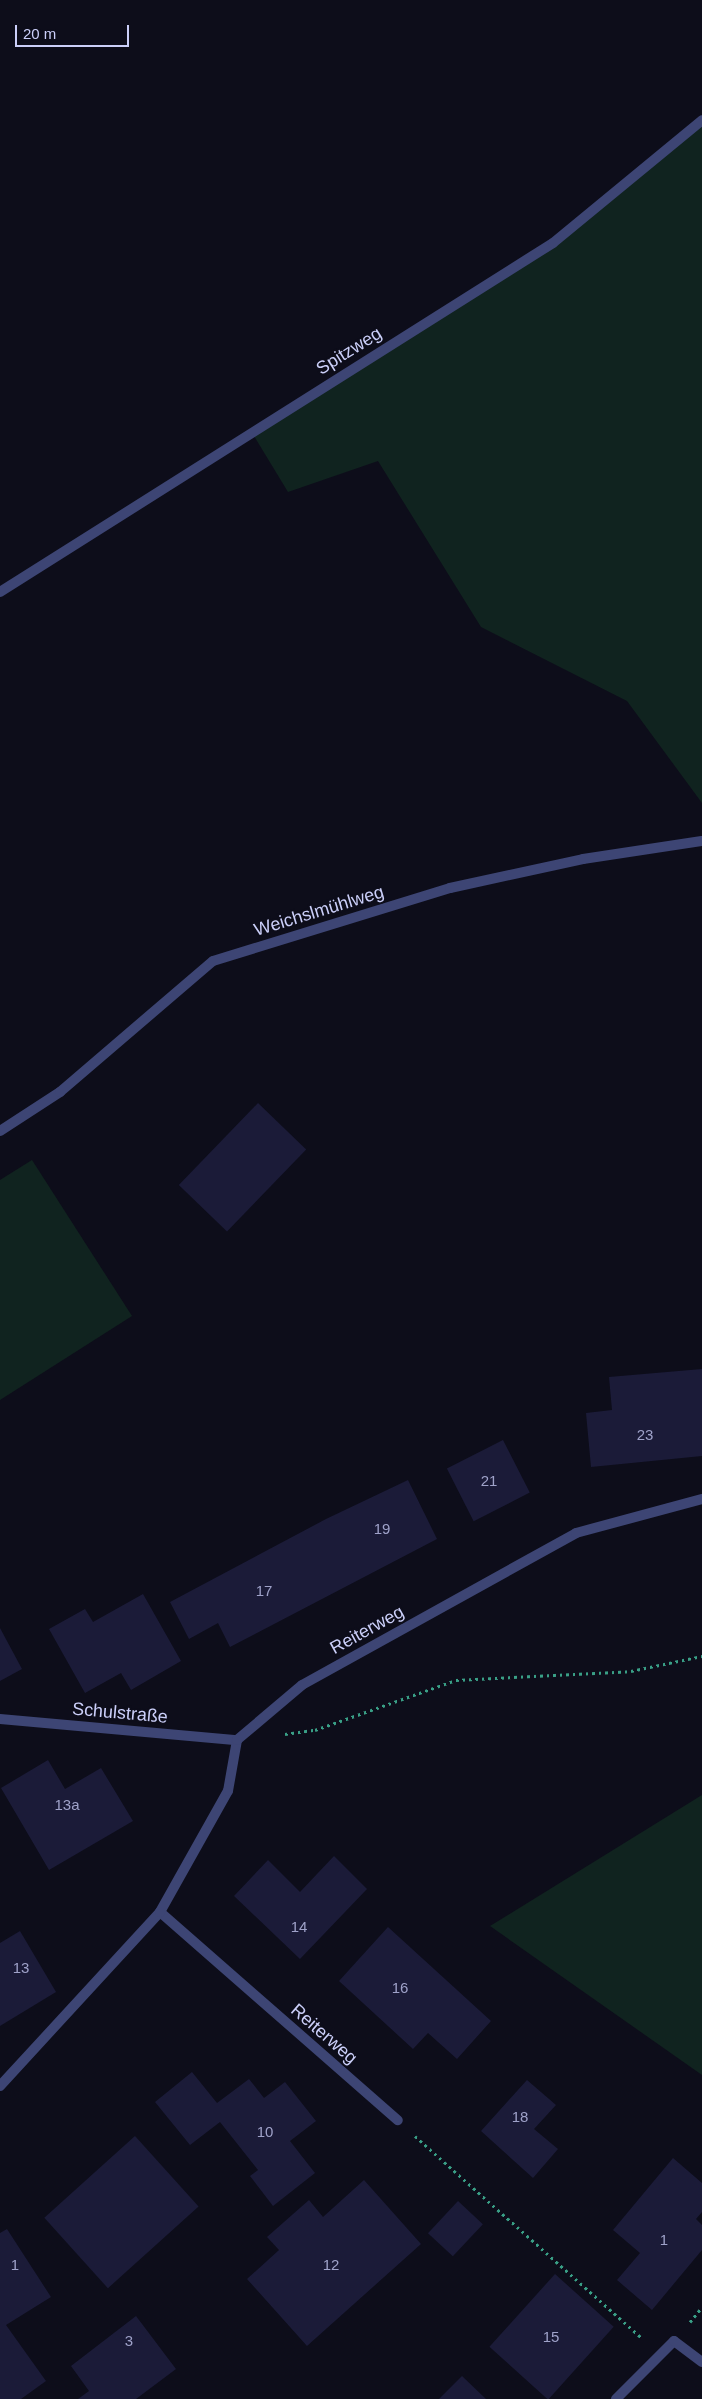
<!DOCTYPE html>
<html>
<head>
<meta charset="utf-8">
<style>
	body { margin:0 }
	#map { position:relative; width:702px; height:2399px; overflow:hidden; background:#0d0d1a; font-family:Helvetica,sans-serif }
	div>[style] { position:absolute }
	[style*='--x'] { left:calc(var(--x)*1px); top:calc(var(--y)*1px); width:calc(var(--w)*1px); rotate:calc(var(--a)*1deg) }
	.green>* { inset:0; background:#10231f }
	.building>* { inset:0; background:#1b1b38; transform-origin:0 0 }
	.path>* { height:3px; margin-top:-1.5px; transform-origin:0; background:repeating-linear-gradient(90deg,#399f86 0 2.5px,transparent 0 6.5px) }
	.street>* { height:10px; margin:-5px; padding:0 5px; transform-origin:5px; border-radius:5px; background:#3d4574 }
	span { translate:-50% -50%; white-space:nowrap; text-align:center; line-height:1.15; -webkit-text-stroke:4px #0d0d1a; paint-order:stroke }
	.number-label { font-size:15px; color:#9fa2c9 }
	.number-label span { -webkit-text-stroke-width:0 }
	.street-label { font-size:18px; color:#cbcff9 }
	.scale { position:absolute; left:15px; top:25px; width:114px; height:22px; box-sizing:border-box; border:2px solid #cbcff9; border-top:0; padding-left:6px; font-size:15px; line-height:18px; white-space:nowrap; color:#cbcff9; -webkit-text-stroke:4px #0d0d1a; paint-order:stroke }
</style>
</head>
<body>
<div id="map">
	<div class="green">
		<i style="clip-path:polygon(702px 120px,702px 803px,627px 701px,481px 627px,378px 461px,288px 492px,251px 431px,553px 243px)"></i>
		<i style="clip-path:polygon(32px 1160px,132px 1316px,0 1400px,0 1180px)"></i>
		<i style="clip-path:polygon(702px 1795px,702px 2075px,490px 1926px)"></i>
	</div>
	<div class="building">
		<i style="left:258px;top:1103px;width:67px;height:114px;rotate:44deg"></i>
		<i style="clip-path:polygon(702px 1369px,702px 1456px,591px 1467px,586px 1413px,612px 1410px,609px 1377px)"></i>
		<i style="left:503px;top:1440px;width:59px;height:63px;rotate:63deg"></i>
		<i style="clip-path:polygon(408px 1480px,437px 1539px,230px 1647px,218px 1623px,189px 1639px,170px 1602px,326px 1519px)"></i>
		<i style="clip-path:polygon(143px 1594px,181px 1661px,131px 1690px,121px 1673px,85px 1693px,49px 1629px,85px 1609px,93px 1622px)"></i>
		<i style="clip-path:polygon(0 1628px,22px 1669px,0 1681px)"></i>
		<i style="clip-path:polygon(48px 1760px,65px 1789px,101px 1768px,133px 1821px,49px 1870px,1px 1788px)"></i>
		<i style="clip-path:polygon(334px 1856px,367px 1889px,300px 1959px,234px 1896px,268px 1860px,300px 1892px)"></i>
		<i style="clip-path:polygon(388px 1927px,491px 2021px,457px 2059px,428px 2033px,413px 2049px,339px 1981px)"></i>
		<i style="clip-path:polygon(20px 1931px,56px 1992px,0 2026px,0 1943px)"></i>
		<i style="clip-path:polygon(192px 2072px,217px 2103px,249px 2079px,264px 2098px,285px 2082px,316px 2121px,290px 2141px,315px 2173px,273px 2206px,250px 2176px,258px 2170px,220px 2122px,190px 2145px,155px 2102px)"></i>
		<i style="clip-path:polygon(527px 2080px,556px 2105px,534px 2129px,558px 2149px,533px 2178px,481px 2131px)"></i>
		<i style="left:135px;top:2136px;width:95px;height:122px;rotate:48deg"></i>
		<i style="clip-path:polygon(673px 2158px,702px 2183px,702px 2212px,696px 2219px,702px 2225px,702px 2250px,652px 2310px,617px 2280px,640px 2253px,613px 2230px)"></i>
		<i style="clip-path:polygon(364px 2180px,421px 2244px,307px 2346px,247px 2279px,279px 2250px,267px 2237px,309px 2200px,323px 2217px)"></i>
		<i style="left:458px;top:2201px;width:34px;height:44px;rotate:43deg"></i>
		<i style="clip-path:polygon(7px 2229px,51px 2297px,6px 2325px,46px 2381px,21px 2399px,0 2399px,0 2233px)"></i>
		<i style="left:555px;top:2274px;width:79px;height:98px;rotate:42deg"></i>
		<i style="clip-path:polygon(136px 2316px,176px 2369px,136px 2399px,78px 2399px,89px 2391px,71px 2366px)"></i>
		<i style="clip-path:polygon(462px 2376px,486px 2399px,439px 2399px)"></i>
	</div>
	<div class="path">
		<i style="--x:285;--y:1734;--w:30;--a:-8"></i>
		<i style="--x:315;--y:1730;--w:150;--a:-19.5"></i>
		<i style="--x:456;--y:1680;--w:175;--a:-2.9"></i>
		<i style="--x:631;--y:1671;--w:73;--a:-11.9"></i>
		<i style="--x:415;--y:2136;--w:304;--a:41.7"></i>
		<i style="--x:690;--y:2322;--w:19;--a:-51"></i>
	</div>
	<div class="street">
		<i style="--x:0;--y:592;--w:654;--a:-32.26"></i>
		<i style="--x:553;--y:243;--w:193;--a:-39.5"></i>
		<i style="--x:0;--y:1131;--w:72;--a:-33"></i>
		<i style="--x:60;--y:1092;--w:201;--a:-40.6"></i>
		<i style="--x:213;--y:961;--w:248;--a:-17.1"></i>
		<i style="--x:450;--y:888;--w:136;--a:-12.3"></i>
		<i style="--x:583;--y:859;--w:120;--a:-8.6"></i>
		<i style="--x:0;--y:1719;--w:238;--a:5.1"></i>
		<i style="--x:160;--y:1912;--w:316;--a:41.2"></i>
		<i style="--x:0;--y:2086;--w:236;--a:-47.4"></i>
		<i style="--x:160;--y:1912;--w:139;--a:-60.7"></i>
		<i style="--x:228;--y:1791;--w:52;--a:-80"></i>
		<i style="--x:237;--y:1740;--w:85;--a:-40.2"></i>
		<i style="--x:302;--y:1685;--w:313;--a:-29"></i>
		<i style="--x:576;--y:1533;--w:131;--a:-15.1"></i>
		<i style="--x:616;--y:2399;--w:82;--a:-45"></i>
		<i style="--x:674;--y:2341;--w:35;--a:37"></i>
	</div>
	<div class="number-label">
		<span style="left:645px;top:1435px">23</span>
		<span style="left:489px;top:1481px">21</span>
		<span style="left:382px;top:1529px">19</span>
		<span style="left:264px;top:1591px">17</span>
		<span style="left:67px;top:1805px">13a</span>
		<span style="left:299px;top:1927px">14</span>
		<span style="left:21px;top:1968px">13</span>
		<span style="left:400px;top:1988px">16</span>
		<span style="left:520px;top:2117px">18</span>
		<span style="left:265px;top:2132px">10</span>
		<span style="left:664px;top:2240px">1</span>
		<span style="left:15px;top:2265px">1</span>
		<span style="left:331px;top:2265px">12</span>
		<span style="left:551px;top:2337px">15</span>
		<span style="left:129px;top:2341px">3</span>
	</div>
	<div class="street-label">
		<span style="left:349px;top:351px;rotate:-32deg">Spitzweg</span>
		<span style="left:319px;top:911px;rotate:-17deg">Weichslmühlweg</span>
		<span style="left:367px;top:1630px;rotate:-29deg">Reiterweg</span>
		<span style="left:120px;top:1713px;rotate:5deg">Schulstraße</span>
		<span style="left:324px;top:2034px;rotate:41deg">Reiterweg</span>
	</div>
	<div class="scale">20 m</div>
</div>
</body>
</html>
